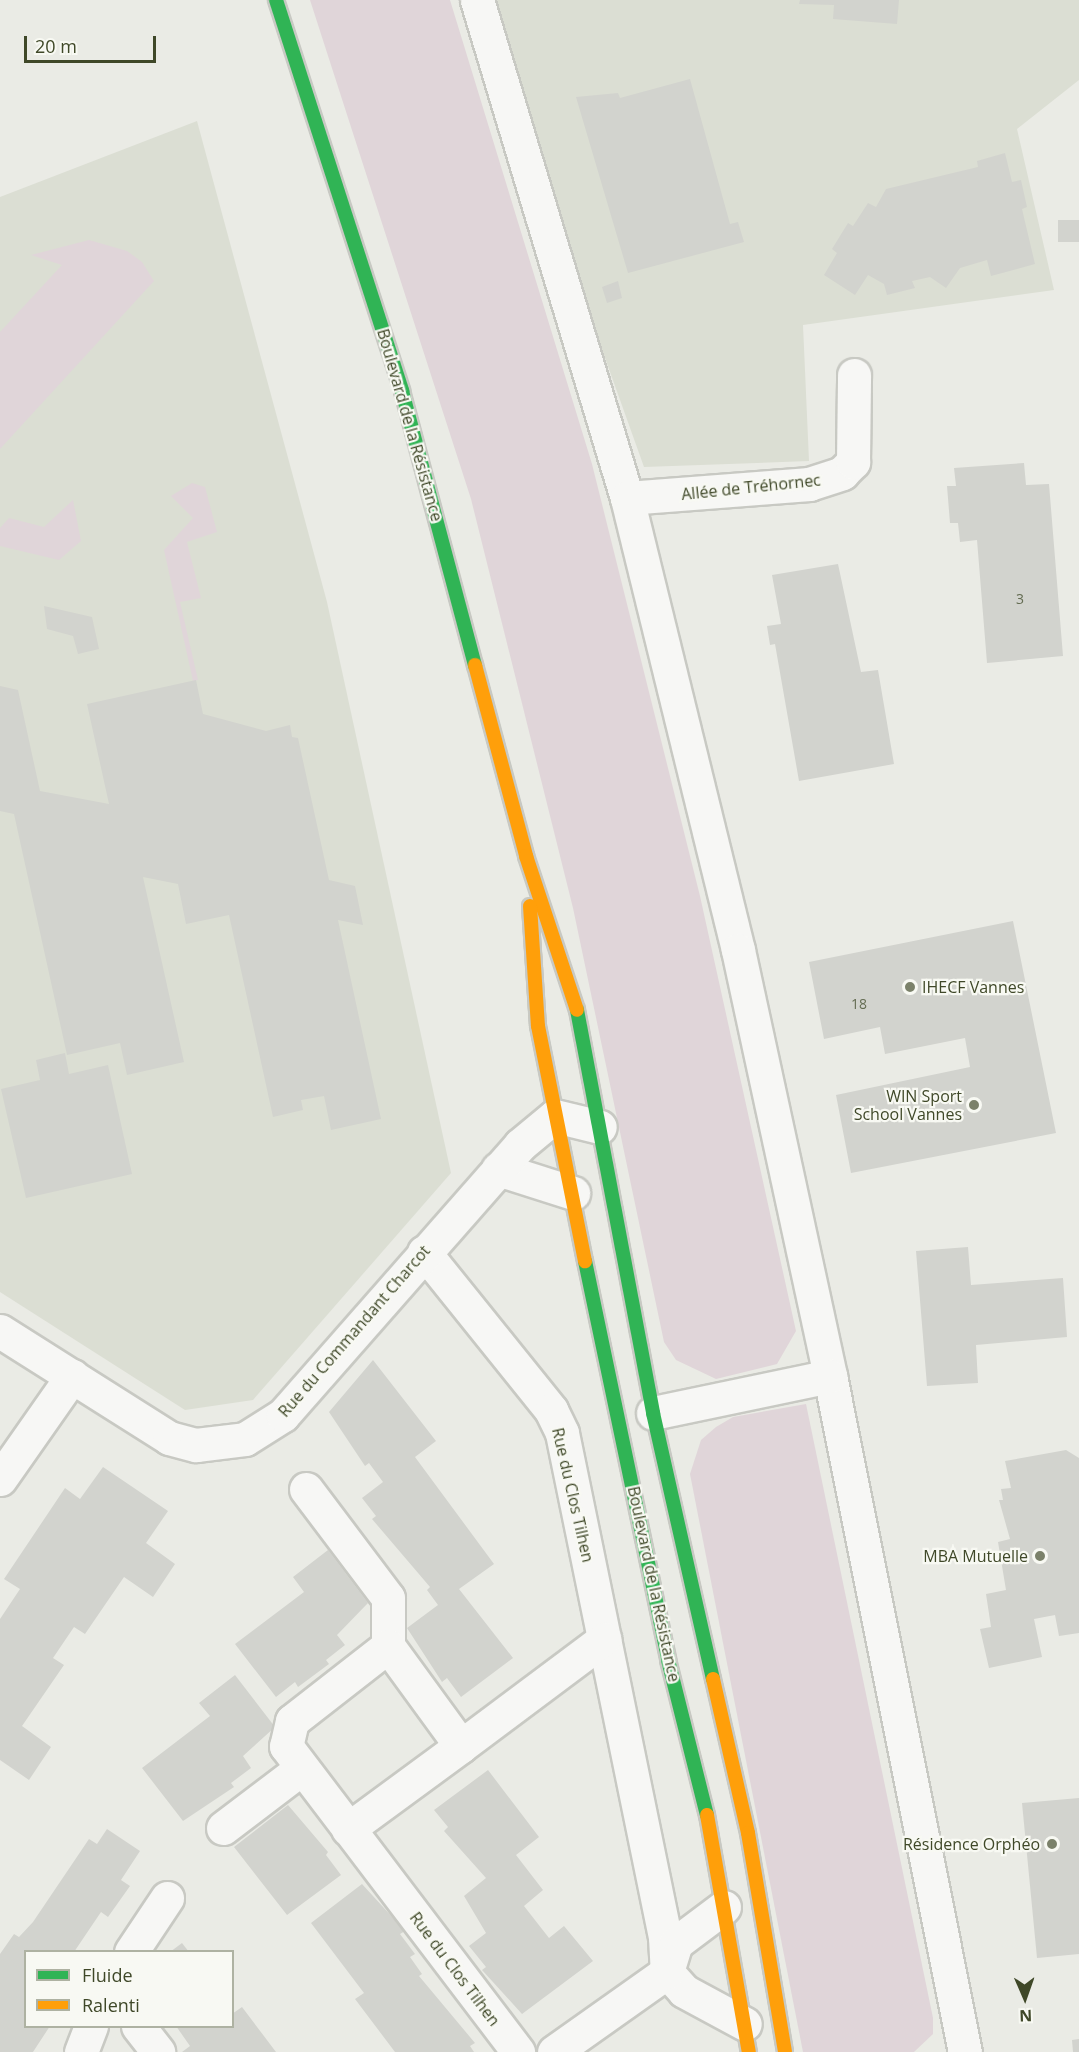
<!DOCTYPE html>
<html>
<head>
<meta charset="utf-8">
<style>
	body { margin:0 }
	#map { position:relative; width:1079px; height:2052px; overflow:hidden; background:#eaebe5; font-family:"Open Sans",sans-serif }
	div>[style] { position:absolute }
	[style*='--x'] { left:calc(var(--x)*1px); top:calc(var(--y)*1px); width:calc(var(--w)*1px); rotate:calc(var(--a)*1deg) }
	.built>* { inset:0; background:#dbded3 }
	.green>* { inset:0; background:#e0d5d9 }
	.building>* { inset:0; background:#d2d3ce; transform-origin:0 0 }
	.roads { filter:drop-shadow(2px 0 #c8c9c3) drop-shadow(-2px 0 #c8c9c3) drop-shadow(0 2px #c8c9c3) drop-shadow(0 -2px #c8c9c3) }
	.street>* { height:33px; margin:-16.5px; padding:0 16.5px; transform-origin:16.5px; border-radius:16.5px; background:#f7f7f5 }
	.fast>* { height:14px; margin:-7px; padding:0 7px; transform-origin:7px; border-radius:7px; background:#30b455 }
	.slow>* { height:14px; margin:-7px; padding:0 7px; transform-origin:7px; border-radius:7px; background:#ff9f0a }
	.dots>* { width:16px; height:16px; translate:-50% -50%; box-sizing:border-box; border:3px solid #f8f9f3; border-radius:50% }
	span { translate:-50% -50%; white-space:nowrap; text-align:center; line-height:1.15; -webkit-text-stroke:4.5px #f8f9f3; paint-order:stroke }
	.number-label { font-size:14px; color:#646c52 }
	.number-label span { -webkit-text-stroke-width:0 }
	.street-label { font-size:16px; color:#3f4828 }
	.poi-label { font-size:16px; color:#3f4828 }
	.left { translate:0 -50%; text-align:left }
	.right { translate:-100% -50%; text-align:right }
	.legend { position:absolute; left:24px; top:1950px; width:210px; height:78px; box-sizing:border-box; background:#f8f9f3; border:2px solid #aeb2a2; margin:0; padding:8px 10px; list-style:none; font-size:18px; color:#3f4828 }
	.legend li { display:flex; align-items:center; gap:12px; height:30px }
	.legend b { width:30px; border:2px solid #aeb2a2 }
	.north { position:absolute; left:995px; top:1968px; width:60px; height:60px; -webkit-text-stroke:4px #f8f9f3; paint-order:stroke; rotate:178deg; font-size:16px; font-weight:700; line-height:24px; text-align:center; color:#3f4828 }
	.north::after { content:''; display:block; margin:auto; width:21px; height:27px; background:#3f4828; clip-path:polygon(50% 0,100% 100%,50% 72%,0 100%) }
	.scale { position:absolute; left:24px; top:36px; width:132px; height:27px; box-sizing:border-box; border:3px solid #3f4828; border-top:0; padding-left:8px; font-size:18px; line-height:21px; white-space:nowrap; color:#3f4828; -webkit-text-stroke:4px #f8f9f3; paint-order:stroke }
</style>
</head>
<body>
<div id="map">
	<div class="built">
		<i style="clip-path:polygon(477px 0,1079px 0,1079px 80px,1017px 129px,1054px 290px,803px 325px,809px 461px,644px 467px)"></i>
		<i style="clip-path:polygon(197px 121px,327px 602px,451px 1173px,253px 1400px,185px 1410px,0 1292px,0 197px)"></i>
	</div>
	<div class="green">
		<i style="clip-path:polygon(310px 0,450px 0,592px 464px,700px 896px,796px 1331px,777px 1364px,716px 1379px,676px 1360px,664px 1342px,573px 908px,471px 499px)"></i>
		<i style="clip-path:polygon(89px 240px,127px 251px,142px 262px,154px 281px,0 449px,0 332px,62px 265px,31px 255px)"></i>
		<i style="clip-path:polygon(192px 483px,205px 487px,217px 532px,187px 542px,201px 598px,180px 602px,198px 680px,193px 681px,164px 550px,193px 518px,171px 496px)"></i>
		<i style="clip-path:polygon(73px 500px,81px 541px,59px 560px,0 546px,0 528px,9px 518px,44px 527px)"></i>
		<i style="clip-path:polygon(806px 1404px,933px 2018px,933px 2034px,914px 2052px,803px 2052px,690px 1474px,701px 1440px,716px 1427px,733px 1417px)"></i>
	</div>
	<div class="building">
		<i style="clip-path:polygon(800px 0,899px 0,897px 24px,833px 19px,834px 5px,799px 4px)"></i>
		<i style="clip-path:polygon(690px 79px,730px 224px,738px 222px,744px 242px,628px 273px,576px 97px,618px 93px,620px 98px)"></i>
		<i style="clip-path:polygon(1005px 153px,1012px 182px,1021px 180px,1027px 207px,1022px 209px,1035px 264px,991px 276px,987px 260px,960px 268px,946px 288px,930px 277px,912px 281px,915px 288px,887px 295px,884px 284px,868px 275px,855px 295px,824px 275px,837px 253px,832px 249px,848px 223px,853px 226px,868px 203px,876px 207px,886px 189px,978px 167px,977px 161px)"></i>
		<i style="left:1079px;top:220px;width:22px;height:21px;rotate:90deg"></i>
		<i style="clip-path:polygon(618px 281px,622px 298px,607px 303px,602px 287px)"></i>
		<i style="clip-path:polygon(1024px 463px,1026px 485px,1049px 484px,1063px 656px,987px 663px,977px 540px,960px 542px,958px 523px,950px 523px,947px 486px,956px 486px,954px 468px)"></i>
		<i style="clip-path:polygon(838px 564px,861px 672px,878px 670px,894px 764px,799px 781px,775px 644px,770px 645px,767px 626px,781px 624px,772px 575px)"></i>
		<i style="clip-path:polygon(44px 606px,92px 617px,99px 649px,78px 654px,73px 636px,47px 629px)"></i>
		<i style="clip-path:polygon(196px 680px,203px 714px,266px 731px,290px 725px,292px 737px,298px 738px,329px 880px,355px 886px,363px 925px,338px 920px,381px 1119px,331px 1130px,324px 1096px,301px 1100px,303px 1110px,273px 1117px,229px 915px,186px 924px,178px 884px,143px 877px,184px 1062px,127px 1075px,120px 1043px,67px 1055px,14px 814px,0 811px,0 686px,18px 690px,40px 791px,109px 804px,87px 704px)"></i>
		<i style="clip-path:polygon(1013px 921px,1056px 1133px,851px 1173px,836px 1095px,970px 1067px,965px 1038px,885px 1054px,880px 1027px,824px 1039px,809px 962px)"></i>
		<i style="clip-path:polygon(65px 1053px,69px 1074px,108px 1065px,132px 1174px,26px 1198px,1px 1089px,40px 1080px,36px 1060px)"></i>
		<i style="clip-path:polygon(968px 1247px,971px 1285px,1063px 1278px,1067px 1337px,976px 1345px,978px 1383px,927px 1386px,916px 1251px)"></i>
		<i style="clip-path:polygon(373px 1360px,436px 1441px,415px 1457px,494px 1564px,459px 1589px,513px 1658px,461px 1697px,447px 1678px,442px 1682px,407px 1628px,438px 1605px,427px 1590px,430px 1587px,372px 1519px,376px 1516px,362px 1498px,383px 1482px,369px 1463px,365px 1466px,329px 1412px)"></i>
		<i style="clip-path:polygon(1066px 1450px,1079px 1458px,1079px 1633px,1059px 1636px,1055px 1615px,1034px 1619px,1042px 1657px,989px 1668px,980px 1629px,991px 1627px,986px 1594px,1006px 1590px,998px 1542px,1010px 1539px,999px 1500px,1003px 1500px,1001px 1489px,1011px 1488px,1005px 1461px)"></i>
		<i style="clip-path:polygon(103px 1467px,168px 1511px,146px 1543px,175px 1564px,153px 1597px,124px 1577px,85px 1634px,74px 1627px,53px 1658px,64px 1665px,22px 1726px,51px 1747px,29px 1780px,0 1760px,0 1619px,20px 1589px,4px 1579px,65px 1488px,80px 1499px)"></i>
		<i style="clip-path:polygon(328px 1550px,368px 1603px,337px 1635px,345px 1645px,326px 1660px,329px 1664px,298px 1687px,295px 1682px,276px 1697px,235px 1644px,304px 1592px,293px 1577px)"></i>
		<i style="clip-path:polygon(235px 1675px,275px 1727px,243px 1756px,251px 1768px,231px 1783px,234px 1787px,183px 1821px,142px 1768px,210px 1716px,199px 1703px)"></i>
		<i style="clip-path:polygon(488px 1770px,539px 1837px,516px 1855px,543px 1890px,524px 1906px,549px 1938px,564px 1926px,593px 1961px,522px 2014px,482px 1970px,486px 1967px,469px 1946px,486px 1933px,464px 1896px,486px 1878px,444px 1831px,448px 1827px,434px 1810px)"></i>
		<i style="clip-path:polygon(1079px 1798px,1079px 1954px,1037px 1958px,1022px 1803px)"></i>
		<i style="clip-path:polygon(288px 1805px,328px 1852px,326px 1855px,341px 1875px,287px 1915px,234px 1847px)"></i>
		<i style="clip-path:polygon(107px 1829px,140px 1851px,121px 1880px,130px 1886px,108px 1917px,101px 1912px,74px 1952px,26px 1952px,26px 2026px,50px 2026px,33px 2052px,0 2052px,0 1954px,14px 1934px,19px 1937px,33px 1922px,89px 1839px,97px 1844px)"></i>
		<i style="clip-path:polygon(362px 1884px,405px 1931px,400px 1934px,415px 1954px,410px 1957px,422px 1974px,419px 1976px,475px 2043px,470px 2046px,474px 2052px,395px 2052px,355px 1999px,364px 1993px,311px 1923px)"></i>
		<i style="clip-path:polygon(182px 1943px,189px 1952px,170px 1952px)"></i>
		<i style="clip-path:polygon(242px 2007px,276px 2052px,182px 2052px,190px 2046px,176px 2026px,232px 2026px,232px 2014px)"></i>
		<i style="clip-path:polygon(1079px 2039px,1079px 2052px,1073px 2052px,1072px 2040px)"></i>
	</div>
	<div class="roads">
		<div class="street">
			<i style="--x:477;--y:0;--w:520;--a:73.24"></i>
			<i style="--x:627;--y:498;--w:465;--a:76.2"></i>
			<i style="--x:738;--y:950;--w:436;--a:77.8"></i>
			<i style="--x:830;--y:1376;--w:689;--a:78.71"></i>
			<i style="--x:627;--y:498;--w:183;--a:-4.4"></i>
			<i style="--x:809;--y:484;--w:35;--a:-18"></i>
			<i style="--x:842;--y:473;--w:16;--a:-45"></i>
			<i style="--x:853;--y:462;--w:87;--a:-89.3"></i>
			<i style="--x:498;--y:1169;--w:79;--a:17.7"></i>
			<i style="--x:424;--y:1252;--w:203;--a:51.2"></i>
			<i style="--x:551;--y:1410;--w:25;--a:64"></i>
			<i style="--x:562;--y:1433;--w:514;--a:78.45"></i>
			<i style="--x:665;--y:1937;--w:35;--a:87"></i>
			<i style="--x:667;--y:1972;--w:25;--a:48"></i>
			<i style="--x:684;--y:1991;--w:69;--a:28.4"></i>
			<i style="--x:0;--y:1331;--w:200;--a:32.3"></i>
			<i style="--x:169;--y:1438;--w:28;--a:15"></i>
			<i style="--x:196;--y:1445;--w:49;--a:-7"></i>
			<i style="--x:245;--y:1439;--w:45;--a:-32.3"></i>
			<i style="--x:283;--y:1415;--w:359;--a:-48.7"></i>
			<i style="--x:520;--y:1145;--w:45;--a:-39.6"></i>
			<i style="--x:555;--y:1116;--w:46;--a:13.7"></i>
			<i style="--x:653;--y:1413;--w:181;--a:-11.8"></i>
			<i style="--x:0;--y:1479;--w:126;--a:-55"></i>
			<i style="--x:306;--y:1489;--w:136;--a:53"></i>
			<i style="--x:388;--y:1598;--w:48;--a:90"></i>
			<i style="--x:461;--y:1746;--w:179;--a:-36.8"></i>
			<i style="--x:223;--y:1828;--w:99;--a:-37.2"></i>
			<i style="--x:348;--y:1829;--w:140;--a:-36.3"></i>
			<i style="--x:461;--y:1746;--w:124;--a:-126.1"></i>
			<i style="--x:388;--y:1646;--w:122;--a:142"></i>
			<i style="--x:292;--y:1721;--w:26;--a:103"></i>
			<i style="--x:286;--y:1746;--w:384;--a:52.8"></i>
			<i style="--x:131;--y:1952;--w:65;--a:-56.3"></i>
			<i style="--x:138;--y:2026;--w:33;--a:52"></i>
			<i style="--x:81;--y:2052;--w:28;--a:-69"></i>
			<i style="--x:554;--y:2052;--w:138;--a:-35.3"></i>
			<i style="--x:667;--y:1972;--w:30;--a:-73"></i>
			<i style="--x:676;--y:1943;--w:60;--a:-36.9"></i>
		</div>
		<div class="fast">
			<i style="--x:276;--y:0;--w:411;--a:72.1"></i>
			<i style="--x:402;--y:391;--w:284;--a:75.1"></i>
			<i style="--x:577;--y:1010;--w:410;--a:79.3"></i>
			<i style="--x:653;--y:1413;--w:273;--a:77.3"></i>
			<i style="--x:585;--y:1261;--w:408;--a:78.2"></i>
			<i style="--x:668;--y:1660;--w:160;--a:75.9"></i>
		</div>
		<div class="slow">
			<i style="--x:475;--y:665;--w:198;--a:75"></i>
			<i style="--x:526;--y:856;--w:162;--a:71.7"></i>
			<i style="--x:530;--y:906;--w:120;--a:86.2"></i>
			<i style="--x:538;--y:1026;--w:240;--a:78.7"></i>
			<i style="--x:713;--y:1679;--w:158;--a:77.2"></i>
			<i style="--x:748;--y:1833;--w:222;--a:80.4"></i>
			<i style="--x:707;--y:1815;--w:241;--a:80"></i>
		</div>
	</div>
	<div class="dots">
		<i style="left:910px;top:987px;background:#7b816a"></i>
		<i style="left:974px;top:1105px;background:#7b816a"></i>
		<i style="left:1040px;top:1556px;background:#7b816a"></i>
		<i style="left:1052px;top:1844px;background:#7b816a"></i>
	</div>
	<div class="number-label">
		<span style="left:1020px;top:599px">3</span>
		<span style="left:859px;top:1004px">18</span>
	</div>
	<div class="street-label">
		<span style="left:410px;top:425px;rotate:74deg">Boulevard de la Résistance</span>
		<span style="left:751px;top:487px;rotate:-6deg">Allée de Tréhornec</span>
		<span style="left:354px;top:1331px;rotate:-49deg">Rue du Commandant Charcot</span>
		<span style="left:573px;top:1495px;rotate:77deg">Rue du Clos Tilhen</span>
		<span style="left:654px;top:1584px;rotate:78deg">Boulevard de la Résistance</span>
		<span style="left:455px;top:1969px;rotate:53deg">Rue du Clos Tilhen</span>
	</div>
	<div class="poi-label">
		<span class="left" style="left:922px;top:987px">IHECF Vannes</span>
		<span class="right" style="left:962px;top:1105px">WIN Sport<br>School Vannes</span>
		<span class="right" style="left:1028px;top:1556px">MBA Mutuelle</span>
		<span class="right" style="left:1040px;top:1844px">Résidence Orphéo</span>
	</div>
	<ul class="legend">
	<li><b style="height:8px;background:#30b455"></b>Fluide</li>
	<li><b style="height:8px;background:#ff9f0a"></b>Ralenti</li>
	</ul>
	<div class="north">N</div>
	<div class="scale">20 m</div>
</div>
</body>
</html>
